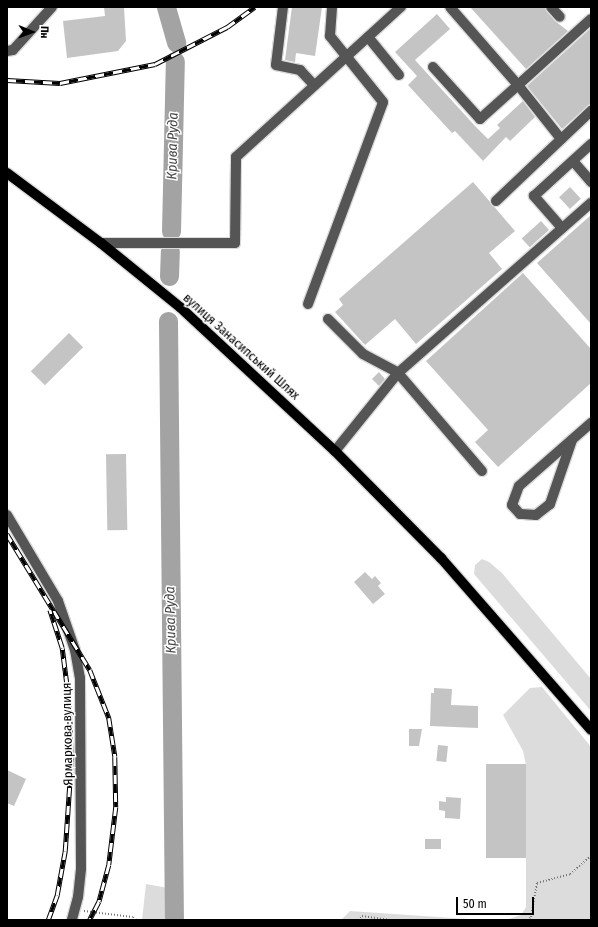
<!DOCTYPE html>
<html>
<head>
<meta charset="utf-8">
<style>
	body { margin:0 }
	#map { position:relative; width:598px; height:927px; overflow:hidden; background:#fff; font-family:"Fira Sans Condensed",sans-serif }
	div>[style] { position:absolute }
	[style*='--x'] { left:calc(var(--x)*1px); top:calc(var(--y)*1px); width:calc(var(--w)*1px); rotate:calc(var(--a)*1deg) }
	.green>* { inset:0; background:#dcdcdc }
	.river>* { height:19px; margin:-9.5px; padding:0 9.5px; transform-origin:9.5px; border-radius:9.5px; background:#a3a3a3 }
	.building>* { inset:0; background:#c4c4c4; transform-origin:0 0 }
	.path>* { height:2px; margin-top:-1px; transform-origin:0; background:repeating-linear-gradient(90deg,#777 0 1px,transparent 0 3px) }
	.roads { filter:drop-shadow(1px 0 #dbdbdb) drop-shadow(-1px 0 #dbdbdb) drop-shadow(0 1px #dbdbdb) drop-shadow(0 -1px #dbdbdb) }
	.minor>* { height:10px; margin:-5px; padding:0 5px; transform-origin:5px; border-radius:5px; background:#555 }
	.major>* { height:10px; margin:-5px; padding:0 5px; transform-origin:5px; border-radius:5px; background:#000 }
	.rail>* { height:4.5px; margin-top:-2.25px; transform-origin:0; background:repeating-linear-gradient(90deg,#fff 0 9px,#000 0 18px); box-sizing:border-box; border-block:1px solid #000 }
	span { translate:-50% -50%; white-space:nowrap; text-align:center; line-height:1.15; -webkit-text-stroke:3px #fff; paint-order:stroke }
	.street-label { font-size:13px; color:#000 }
	.water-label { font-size:14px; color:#444; font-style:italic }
	.frame { position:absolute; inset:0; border:8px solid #000; pointer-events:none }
	.north { position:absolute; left:12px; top:12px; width:40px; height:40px; -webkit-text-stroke:3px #fff; paint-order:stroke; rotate:91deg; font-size:11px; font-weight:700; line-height:16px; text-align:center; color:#000 }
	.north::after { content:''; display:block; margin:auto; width:14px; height:18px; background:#000; clip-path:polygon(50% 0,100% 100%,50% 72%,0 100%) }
	.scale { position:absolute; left:456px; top:897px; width:78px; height:18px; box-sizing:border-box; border:2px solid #000; border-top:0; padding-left:5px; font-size:12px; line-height:14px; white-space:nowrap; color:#000; -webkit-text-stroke:3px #fff; paint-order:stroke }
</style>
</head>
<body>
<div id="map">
	<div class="green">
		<i style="clip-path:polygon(482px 559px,489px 562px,502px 573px,591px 679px,591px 711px,474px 574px,475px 565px)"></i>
		<i style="clip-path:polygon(542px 687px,591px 747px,591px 920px,506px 920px,521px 915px,526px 907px,526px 765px,523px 751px,503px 715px,530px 688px)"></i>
		<i style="clip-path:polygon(146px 884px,168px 888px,169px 920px,142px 920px)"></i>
		<i style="clip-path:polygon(350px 911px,482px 920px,341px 920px)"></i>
	</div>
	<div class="river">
		<i style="--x:166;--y:7;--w:37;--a:74"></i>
		<i style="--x:171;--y:231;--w:170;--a:-88.7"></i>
		<i style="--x:169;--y:276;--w:25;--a:-88"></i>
		<i style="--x:168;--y:321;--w:599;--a:89.43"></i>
	</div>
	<div class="building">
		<i style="clip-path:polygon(104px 7px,124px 7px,126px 41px,118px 51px,67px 58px,63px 21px,105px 16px)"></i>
		<i style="clip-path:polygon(292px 7px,322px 7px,315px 56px,296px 53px,295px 62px,285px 60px)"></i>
		<i style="clip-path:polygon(470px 7px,545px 7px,555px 21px,568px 31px,526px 69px)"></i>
		<i style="clip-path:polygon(437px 14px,450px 29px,415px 60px,475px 126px,488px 139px,500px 128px,497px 125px,523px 101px,535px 117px,510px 141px,506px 137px,483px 161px,455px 131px,452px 133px,408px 85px,417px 76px,395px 52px)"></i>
		<i style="clip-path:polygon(591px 28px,591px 103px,562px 129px,527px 86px)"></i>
		<i style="clip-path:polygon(473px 182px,515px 231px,489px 253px,502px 269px,416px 344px,395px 319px,365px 345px,335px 312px,343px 305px,339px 299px)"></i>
		<i style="left:570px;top:187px;width:16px;height:15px;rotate:47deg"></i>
		<i style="clip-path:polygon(591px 215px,591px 324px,537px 263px)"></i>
		<i style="left:541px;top:221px;width:12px;height:26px;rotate:48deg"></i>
		<i style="clip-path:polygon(523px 273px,591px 349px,591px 383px,498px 467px,475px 442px,488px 430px,426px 361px)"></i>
		<i style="left:69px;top:333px;width:20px;height:54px;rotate:45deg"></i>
		<i style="clip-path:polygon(379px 372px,385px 379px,379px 386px,372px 379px)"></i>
		<i style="left:126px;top:454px;width:76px;height:20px;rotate:89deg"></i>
		<i style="clip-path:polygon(365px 572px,372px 579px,375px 576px,381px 583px,378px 586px,385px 594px,373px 604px,354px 582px)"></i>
		<i style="clip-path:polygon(434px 688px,452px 689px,451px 705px,478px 706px,478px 728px,430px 726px,431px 693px,434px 693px)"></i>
		<i style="clip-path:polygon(409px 729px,422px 729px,419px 746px,409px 746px)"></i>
		<i style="left:438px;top:745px;width:10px;height:16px;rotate:6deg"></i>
		<i style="left:486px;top:764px;width:40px;height:94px"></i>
		<i style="clip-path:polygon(7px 770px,26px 779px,14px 806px,7px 803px)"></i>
		<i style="clip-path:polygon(446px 797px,461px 798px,460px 819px,445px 818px,445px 811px,439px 810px,439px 801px,446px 802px)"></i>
		<i style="left:425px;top:839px;width:16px;height:10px"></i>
	</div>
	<div class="path">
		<i style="--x:84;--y:911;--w:49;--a:7"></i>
		<i style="--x:133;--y:917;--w:4;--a:45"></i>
		<i style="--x:358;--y:920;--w:6;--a:-45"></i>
		<i style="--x:362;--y:916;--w:30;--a:8"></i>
		<i style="--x:527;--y:920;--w:5;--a:-37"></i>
		<i style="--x:531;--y:917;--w:35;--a:-80"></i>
		<i style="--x:537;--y:883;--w:34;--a:-15"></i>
		<i style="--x:570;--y:874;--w:28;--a:-41"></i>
	</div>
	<div class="roads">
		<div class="minor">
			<i style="--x:283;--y:7;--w:58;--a:96.9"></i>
			<i style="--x:276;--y:65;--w:25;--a:12"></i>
			<i style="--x:300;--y:70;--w:21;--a:47"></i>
			<i style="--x:551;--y:7;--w:13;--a:48"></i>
			<i style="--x:368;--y:37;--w:49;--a:50.8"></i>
			<i style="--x:7;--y:51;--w:6;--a:-9"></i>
			<i style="--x:13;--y:50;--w:58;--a:-47.8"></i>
			<i style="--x:433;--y:67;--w:70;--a:47.9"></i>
			<i style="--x:480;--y:119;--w:51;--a:-41.8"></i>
			<i style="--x:518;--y:85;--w:103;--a:-131.1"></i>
			<i style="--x:561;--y:139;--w:69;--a:-128.5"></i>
			<i style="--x:518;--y:85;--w:98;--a:-42.1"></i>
			<i style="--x:573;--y:161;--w:28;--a:49"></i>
			<i style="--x:496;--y:201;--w:131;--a:-43.5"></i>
			<i style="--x:562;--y:228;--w:43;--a:-131.2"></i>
			<i style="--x:534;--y:196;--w:77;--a:-42.4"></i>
			<i style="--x:101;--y:243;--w:134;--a:0"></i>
			<i style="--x:235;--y:243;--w:86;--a:-89.3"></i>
			<i style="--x:236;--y:157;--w:223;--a:-42.3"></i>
			<i style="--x:308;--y:304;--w:215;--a:-69.6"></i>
			<i style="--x:383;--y:102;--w:85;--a:-128.8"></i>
			<i style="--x:330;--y:36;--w:29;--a:-86"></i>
			<i style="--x:328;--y:319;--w:49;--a:45"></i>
			<i style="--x:363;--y:354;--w:40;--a:28"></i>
			<i style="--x:398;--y:373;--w:129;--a:49.4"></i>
			<i style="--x:572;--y:440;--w:68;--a:109"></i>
			<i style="--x:550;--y:504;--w:18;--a:142"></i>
			<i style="--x:536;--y:515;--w:16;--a:-176"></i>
			<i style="--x:520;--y:514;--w:12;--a:-132"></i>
			<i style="--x:512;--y:505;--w:20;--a:-70"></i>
			<i style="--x:519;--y:486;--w:96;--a:-41.2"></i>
			<i style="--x:335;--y:451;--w:100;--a:-51.1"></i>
			<i style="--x:398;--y:373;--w:257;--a:-41.4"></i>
			<i style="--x:7;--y:515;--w:100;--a:59.3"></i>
			<i style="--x:58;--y:601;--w:52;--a:70.9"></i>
			<i style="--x:75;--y:650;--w:28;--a:80"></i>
			<i style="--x:80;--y:678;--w:191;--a:89.7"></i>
			<i style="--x:81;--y:869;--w:28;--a:96"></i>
			<i style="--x:78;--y:897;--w:24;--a:105"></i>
		</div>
		<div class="major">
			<i style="--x:7;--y:173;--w:117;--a:36.7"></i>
			<i style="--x:101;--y:243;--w:103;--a:39.1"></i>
			<i style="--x:181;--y:308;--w:210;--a:42.9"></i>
			<i style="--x:335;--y:451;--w:151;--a:45.3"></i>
			<i style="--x:441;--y:558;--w:228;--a:48.9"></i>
		</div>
	</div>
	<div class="rail">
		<i style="--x:7;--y:80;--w:53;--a:3.2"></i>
		<i style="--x:60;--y:83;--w:97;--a:-11.3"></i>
		<i style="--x:155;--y:64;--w:81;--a:-27.2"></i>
		<i style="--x:227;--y:27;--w:34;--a:-36"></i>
		<i style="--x:7;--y:534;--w:159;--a:58.6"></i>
		<i style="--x:90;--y:670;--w:52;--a:68.4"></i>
		<i style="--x:109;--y:718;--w:39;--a:81"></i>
		<i style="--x:115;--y:757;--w:50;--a:88.9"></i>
		<i style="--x:116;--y:807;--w:58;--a:96.9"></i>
		<i style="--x:109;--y:865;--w:38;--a:105"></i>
		<i style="--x:99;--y:902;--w:20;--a:117"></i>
		<i style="--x:48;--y:920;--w:27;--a:-70"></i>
		<i style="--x:57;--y:895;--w:45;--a:-79.7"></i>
		<i style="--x:65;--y:851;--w:89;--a:-86.1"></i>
		<i style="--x:71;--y:762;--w:59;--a:-91.9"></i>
		<i style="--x:69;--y:703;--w:55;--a:-97.3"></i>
		<i style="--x:62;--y:648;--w:40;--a:-108"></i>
	</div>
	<div class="street-label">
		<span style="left:241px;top:347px;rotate:42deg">вулиця Занасипський Шлях</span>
		<span style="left:68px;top:734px;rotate:-91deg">Ярмаркова вулиця</span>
	</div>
	<div class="water-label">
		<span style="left:173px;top:146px;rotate:-89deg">Крива Руда</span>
		<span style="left:171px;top:620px;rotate:-91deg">Крива Руда</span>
	</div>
	<div class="frame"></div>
	<div class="north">Пн</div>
	<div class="scale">50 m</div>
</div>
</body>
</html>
